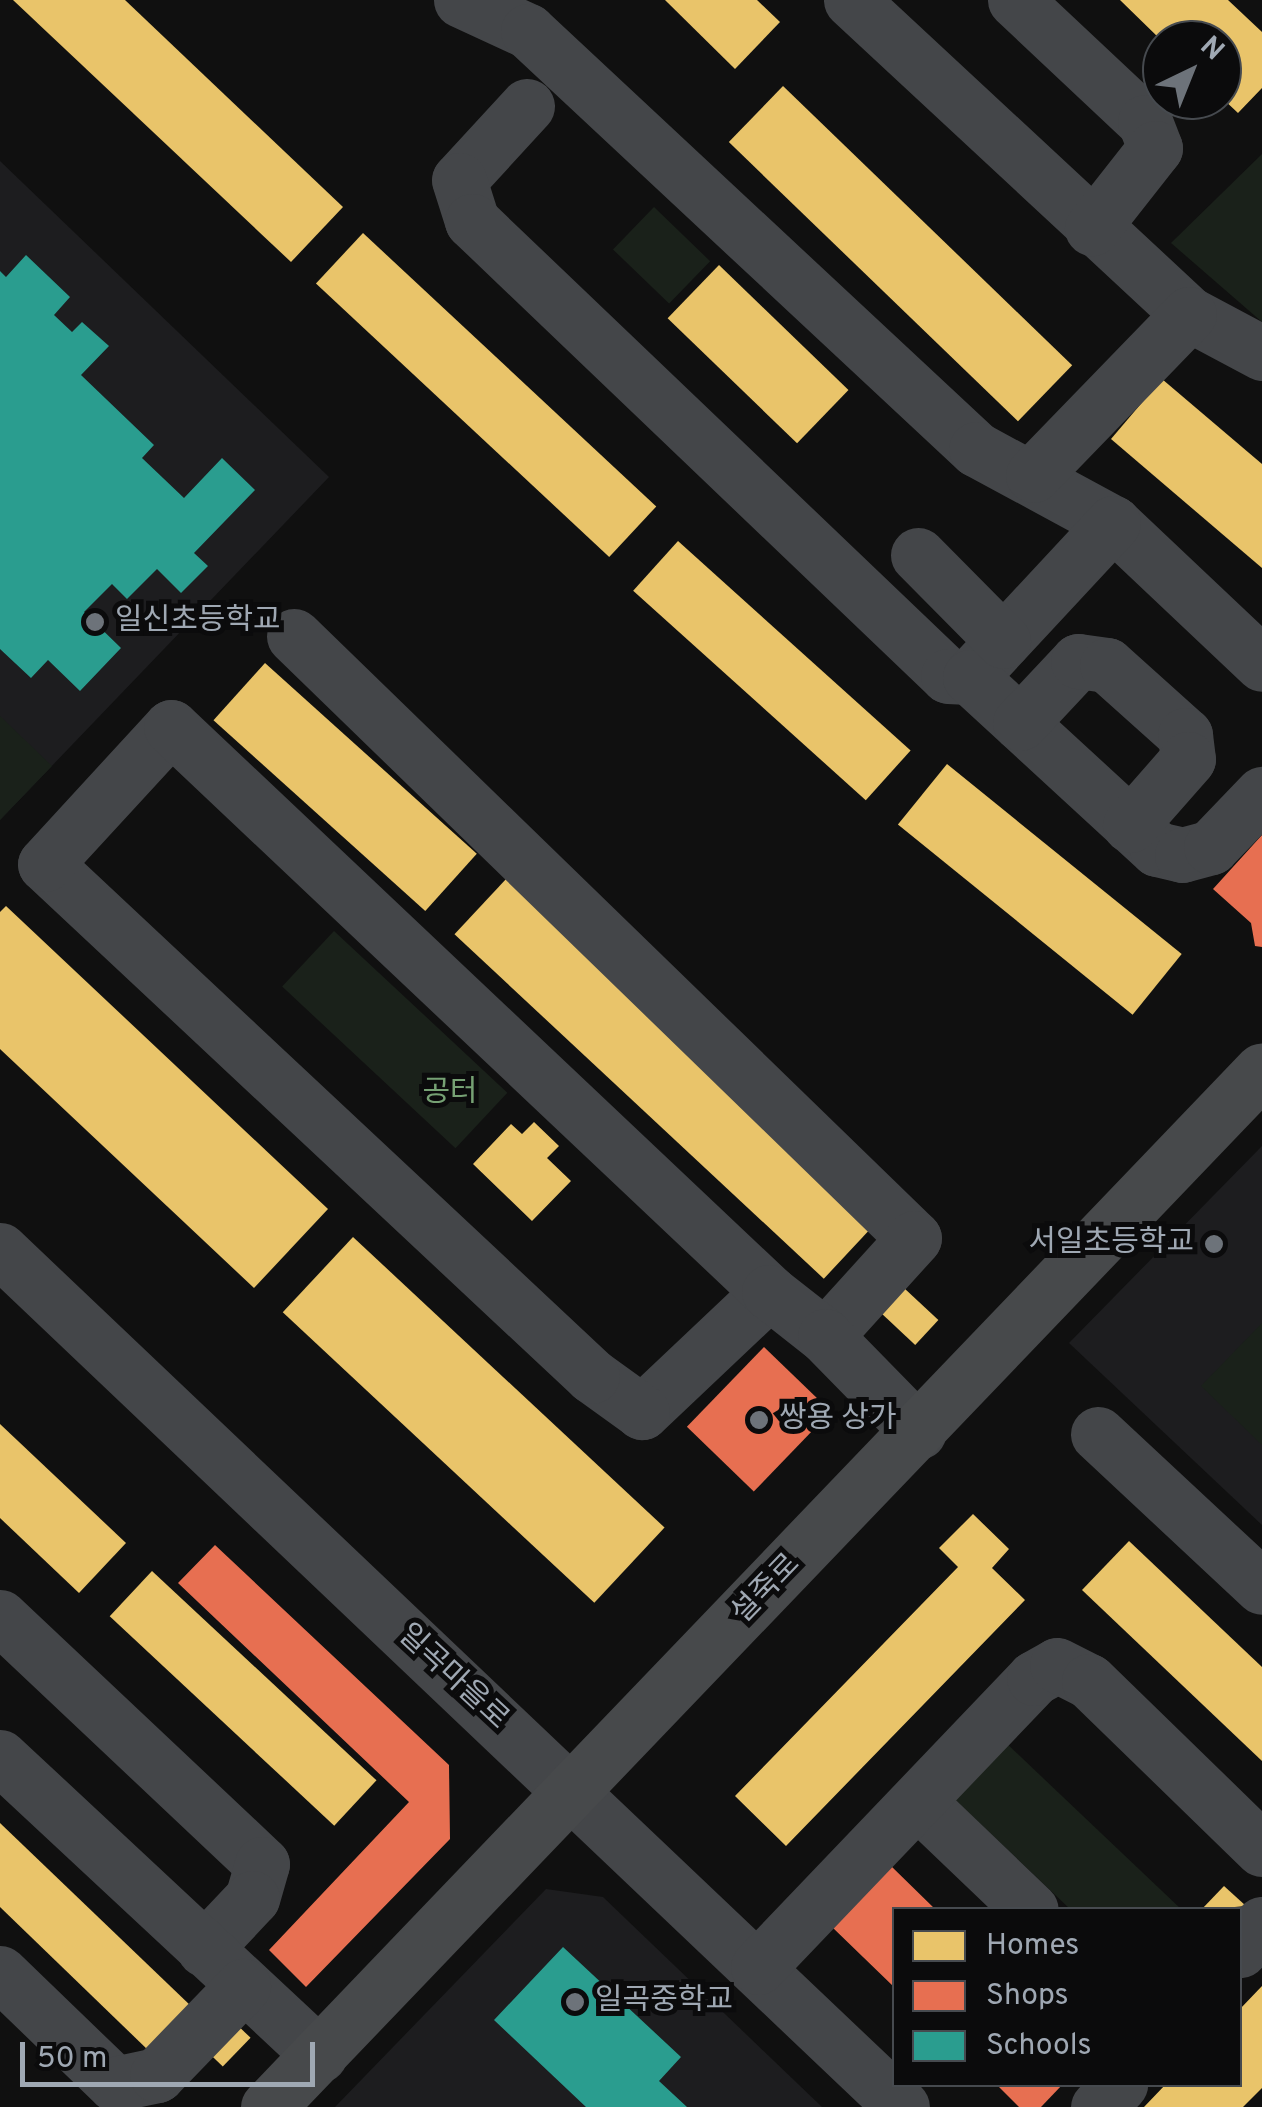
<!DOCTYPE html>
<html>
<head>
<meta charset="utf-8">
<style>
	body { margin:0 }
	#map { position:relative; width:1262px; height:2107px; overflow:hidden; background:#101010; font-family:Overpass,"Noto Sans KR",sans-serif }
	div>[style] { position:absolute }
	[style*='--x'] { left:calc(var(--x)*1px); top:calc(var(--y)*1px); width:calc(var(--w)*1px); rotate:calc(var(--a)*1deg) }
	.built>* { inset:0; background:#1d1d1f }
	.green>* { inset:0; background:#1a211a; transform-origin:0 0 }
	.homes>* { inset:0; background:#e9c46a; transform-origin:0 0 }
	.shops>* { inset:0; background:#e76f51; transform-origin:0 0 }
	.schools>* { inset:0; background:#2a9d8f }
	.minor>* { height:55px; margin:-27.5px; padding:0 27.5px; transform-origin:27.5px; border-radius:27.5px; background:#444649 }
	.major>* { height:55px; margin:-27.5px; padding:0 27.5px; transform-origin:27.5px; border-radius:27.5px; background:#47494b }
	.dots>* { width:28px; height:28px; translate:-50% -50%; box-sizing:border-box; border:5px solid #0b0b0c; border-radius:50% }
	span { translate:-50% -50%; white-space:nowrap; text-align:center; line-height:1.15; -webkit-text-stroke:10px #0b0b0c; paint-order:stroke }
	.poi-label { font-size:30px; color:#9fa8b3 }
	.left { translate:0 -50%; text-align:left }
	.right { translate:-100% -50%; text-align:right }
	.park-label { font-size:30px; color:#76a174 }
	.street-label { font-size:30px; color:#9fa8b3 }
	.legend { position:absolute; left:892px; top:1907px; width:350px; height:180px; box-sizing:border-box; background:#0b0b0c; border:2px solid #464a4f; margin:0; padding:12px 18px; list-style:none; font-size:30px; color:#9fa8b3 }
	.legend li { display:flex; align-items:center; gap:20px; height:50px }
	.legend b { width:50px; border:2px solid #464a4f }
	.north { position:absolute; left:1142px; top:20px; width:100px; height:100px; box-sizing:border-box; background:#0b0b0c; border:2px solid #464a4f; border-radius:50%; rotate:43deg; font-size:28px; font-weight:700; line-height:40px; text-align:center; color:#9fa8b3 }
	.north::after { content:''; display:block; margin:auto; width:35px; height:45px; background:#6d737a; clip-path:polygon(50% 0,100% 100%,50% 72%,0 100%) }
	.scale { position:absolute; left:20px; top:2042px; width:295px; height:45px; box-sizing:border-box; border:5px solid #9fa8b3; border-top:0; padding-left:12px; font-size:30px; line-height:35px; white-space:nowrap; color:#9fa8b3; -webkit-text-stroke:8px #0b0b0c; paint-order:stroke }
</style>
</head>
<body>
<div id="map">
	<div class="built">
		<i style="clip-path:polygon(0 161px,329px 477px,0 820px)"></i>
		<i style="clip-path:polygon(1262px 1146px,1262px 1525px,1069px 1343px)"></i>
		<i style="clip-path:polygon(546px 1889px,603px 1897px,822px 2107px,335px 2107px)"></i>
	</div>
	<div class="green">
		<i style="clip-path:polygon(1262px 154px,1262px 322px,1171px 243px)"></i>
		<i style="left:654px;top:207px;width:78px;height:59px;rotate:44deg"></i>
		<i style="clip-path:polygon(0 716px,52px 766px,0 820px)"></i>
		<i style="left:334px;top:931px;width:237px;height:76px;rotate:43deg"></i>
		<i style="clip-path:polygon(1262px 1323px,1262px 1445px,1201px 1386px)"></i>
		<i style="clip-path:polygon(1003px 1740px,1181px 1909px,1070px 1909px,950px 1795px)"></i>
	</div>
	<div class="homes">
		<i style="clip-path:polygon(13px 0,125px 0,343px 207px,291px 262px)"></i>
		<i style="clip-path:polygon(665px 0,757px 0,780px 22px,735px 69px)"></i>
		<i style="clip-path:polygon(1120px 0,1228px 0,1262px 32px,1262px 88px,1238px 113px,1222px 98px,1222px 40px,1161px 40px)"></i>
		<i style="left:783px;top:86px;width:402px;height:78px;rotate:44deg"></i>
		<i style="left:363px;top:233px;width:401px;height:69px;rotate:43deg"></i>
		<i style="left:719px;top:265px;width:180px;height:74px;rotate:44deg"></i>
		<i style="clip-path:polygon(1162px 379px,1262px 464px,1262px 568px,1111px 439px)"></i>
		<i style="left:678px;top:541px;width:313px;height:67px;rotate:42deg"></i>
		<i style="left:265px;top:663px;width:285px;height:77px;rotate:42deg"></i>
		<i style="left:947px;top:764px;width:302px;height:78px;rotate:39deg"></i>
		<i style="left:507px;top:878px;width:505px;height:77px;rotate:43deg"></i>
		<i style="clip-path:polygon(6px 906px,328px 1209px,254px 1288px,0 1049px,0 912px)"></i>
		<i style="clip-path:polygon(534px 1122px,559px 1146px,547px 1158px,571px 1181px,532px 1221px,473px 1164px,511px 1124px,522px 1134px)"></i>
		<i style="left:353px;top:1237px;width:426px;height:103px;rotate:43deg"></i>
		<i style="left:904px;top:1288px;width:47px;height:34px;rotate:43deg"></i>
		<i style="clip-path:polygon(0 1424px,126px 1543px,79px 1593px,0 1518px)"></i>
		<i style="clip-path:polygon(973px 1514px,1009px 1549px,992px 1568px,1025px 1600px,786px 1846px,735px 1796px,958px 1567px,939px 1548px)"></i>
		<i style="clip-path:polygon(1129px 1541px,1262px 1667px,1262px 1761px,1082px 1590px)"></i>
		<i style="left:152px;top:1571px;width:307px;height:62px;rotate:43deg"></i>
		<i style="clip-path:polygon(0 1823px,192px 2007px,149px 2051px,0 1907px)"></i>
		<i style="clip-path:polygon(1224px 1886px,1246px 1906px,1201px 1910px)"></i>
		<i style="clip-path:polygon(1262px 1986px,1262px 2088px,1243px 2107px,1144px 2107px,1166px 2084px,1240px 2084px,1240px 2009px)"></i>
		<i style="left:229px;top:2017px;width:30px;height:40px;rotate:44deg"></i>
	</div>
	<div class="shops">
		<i style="clip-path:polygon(1262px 835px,1262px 947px,1255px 946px,1251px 923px,1213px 889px)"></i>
		<i style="left:764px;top:1347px;width:93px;height:111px;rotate:44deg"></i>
		<i style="clip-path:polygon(215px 1545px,449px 1765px,450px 1839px,306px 1987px,269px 1950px,409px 1802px,178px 1583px)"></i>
		<i style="clip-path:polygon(890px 1865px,936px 1910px,894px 1910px,894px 1987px,832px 1927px)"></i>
		<i style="clip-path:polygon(996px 2084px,1063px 2084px,1041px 2107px,1019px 2107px)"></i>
	</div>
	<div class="schools">
		<i style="clip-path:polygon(26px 255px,70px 297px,54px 315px,72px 332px,82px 322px,109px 346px,81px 375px,154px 445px,142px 458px,184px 498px,222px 458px,255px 490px,194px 553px,208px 566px,181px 593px,157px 569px,127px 599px,112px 584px,84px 612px,121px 648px,80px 691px,48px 660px,31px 678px,0 649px,0 271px,6px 277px)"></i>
		<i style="clip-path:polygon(563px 1947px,681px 2057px,659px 2081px,687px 2107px,586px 2107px,494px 2020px)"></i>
	</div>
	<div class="minor">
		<i style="--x:461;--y:0;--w:74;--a:24.8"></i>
		<i style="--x:528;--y:31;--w:613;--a:43.02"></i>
		<i style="--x:976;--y:449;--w:156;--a:28.4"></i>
		<i style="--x:1113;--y:523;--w:205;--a:43.4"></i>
		<i style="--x:851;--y:0;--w:461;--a:42.9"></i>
		<i style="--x:1189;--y:314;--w:83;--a:28.1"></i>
		<i style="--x:1015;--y:0;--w:178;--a:43.2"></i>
		<i style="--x:1145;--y:122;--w:28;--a:69"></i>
		<i style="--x:1155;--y:148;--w:102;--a:128.2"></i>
		<i style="--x:527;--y:106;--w:100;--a:132.6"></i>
		<i style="--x:459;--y:180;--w:43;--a:72.4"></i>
		<i style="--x:472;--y:221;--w:658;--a:43.71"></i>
		<i style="--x:948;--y:676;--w:22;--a:3"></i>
		<i style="--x:1033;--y:475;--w:224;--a:-45.9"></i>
		<i style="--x:1113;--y:523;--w:210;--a:132.9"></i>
		<i style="--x:970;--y:677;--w:254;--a:42.6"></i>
		<i style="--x:1157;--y:849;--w:26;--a:13"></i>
		<i style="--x:1182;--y:855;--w:30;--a:-15"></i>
		<i style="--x:1211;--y:847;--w:74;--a:-46.1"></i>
		<i style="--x:918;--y:555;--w:121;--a:45.3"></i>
		<i style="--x:294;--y:636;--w:864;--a:44.16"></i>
		<i style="--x:914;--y:1238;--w:132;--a:132.2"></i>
		<i style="--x:1020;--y:723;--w:85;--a:-46.9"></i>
		<i style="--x:1078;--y:661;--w:29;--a:8"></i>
		<i style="--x:1107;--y:665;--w:105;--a:41.9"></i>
		<i style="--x:1185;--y:735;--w:24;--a:83"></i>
		<i style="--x:1188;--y:759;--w:88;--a:131.3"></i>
		<i style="--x:0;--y:1250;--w:1244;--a:43.53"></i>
		<i style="--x:769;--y:1292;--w:175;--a:136.6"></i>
		<i style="--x:642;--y:1412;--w:62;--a:-144.2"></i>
		<i style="--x:592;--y:1376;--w:749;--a:-136.89"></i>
		<i style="--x:45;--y:864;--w:186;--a:-47.4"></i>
		<i style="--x:171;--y:727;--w:823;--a:43.37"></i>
		<i style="--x:769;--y:1292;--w:71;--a:38.2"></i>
		<i style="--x:825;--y:1336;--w:134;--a:45.6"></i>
		<i style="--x:1098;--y:1434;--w:224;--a:43"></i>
		<i style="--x:0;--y:1617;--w:360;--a:43.3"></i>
		<i style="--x:262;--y:1864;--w:35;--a:106"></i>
		<i style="--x:252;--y:1898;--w:70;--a:133.3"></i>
		<i style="--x:0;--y:1757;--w:437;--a:43"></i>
		<i style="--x:918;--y:1802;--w:156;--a:43.7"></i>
		<i style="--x:1240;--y:1950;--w:34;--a:-50"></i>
		<i style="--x:758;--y:1967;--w:400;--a:-46.3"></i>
		<i style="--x:1034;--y:1678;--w:26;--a:-29"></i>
		<i style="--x:1057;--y:1665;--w:36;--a:27"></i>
		<i style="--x:1089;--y:1681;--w:241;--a:44.2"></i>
		<i style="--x:0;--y:1973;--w:160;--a:44"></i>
		<i style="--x:115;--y:2084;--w:43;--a:-12.1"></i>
		<i style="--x:157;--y:2075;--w:124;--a:-46"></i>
		<i style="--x:1098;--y:2107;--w:32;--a:-46"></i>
	</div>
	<div class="major">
		<i style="--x:268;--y:2107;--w:1436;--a:-46.21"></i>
	</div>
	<div class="dots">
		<i style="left:95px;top:622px;background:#6d737a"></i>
		<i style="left:1214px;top:1244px;background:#6d737a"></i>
		<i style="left:759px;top:1420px;background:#6d737a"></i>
		<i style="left:575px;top:2002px;background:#6d737a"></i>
	</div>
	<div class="poi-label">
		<span class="left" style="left:115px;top:622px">일신초등학교</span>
		<span class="right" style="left:1194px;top:1244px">서일초등학교</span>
		<span class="left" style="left:779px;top:1420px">쌍용 상가</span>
		<span class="left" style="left:595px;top:2002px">일곡중학교</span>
	</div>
	<div class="park-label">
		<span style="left:450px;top:1094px">공터</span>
	</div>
	<div class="street-label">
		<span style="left:767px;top:1590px;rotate:-46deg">설죽로</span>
		<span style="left:452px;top:1678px;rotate:43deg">일곡마을로</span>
	</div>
	<ul class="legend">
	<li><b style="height:28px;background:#e9c46a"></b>Homes</li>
	<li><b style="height:28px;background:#e76f51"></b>Shops</li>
	<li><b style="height:28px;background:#2a9d8f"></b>Schools</li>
	</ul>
	<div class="north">N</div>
	<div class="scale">50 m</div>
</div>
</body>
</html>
